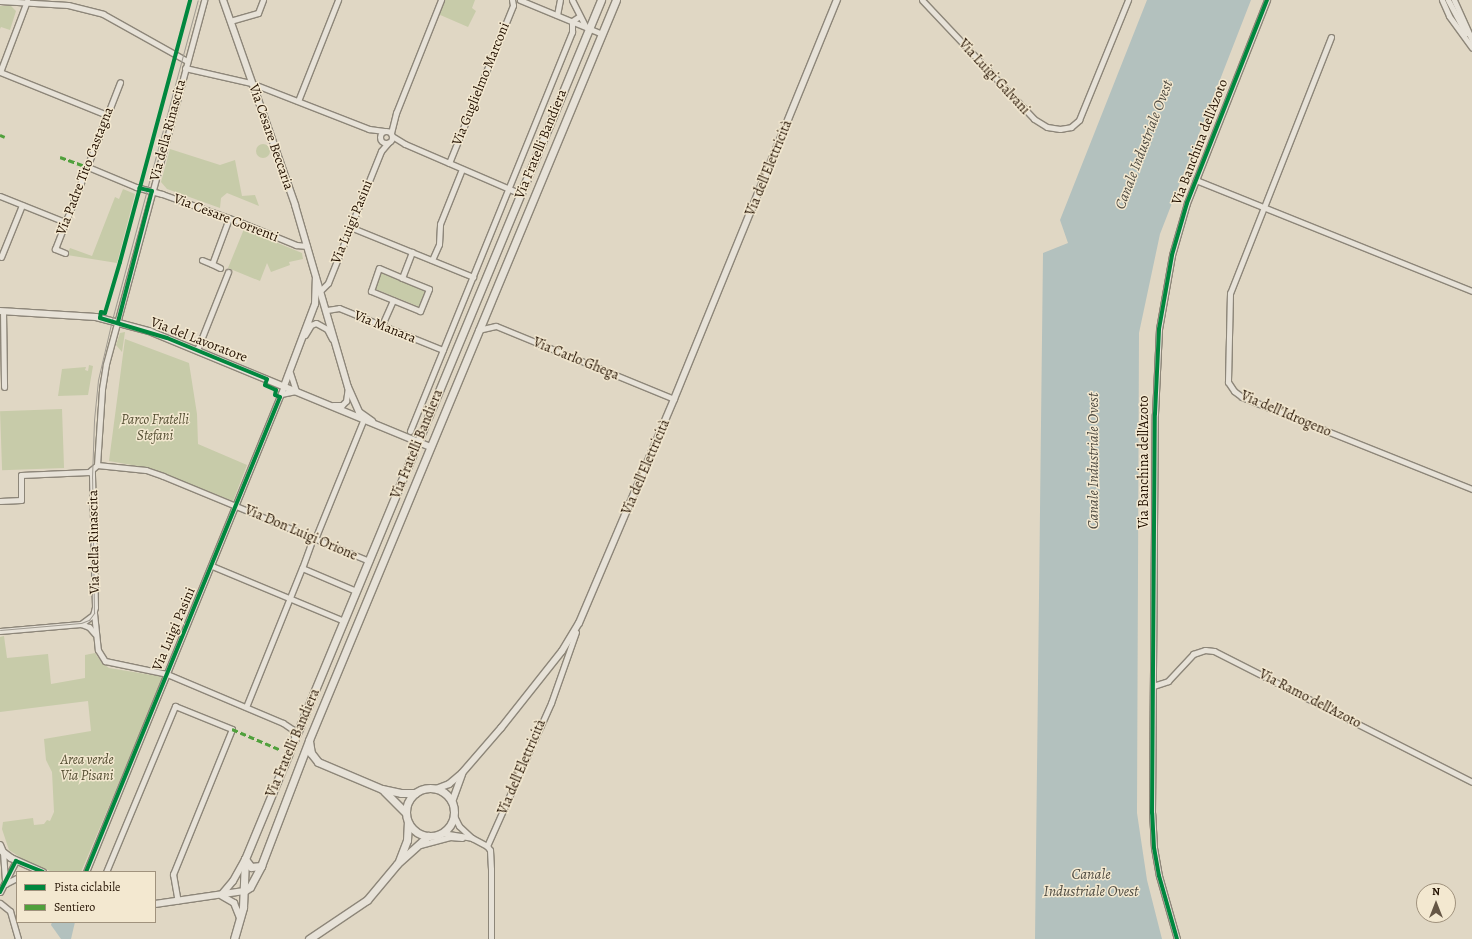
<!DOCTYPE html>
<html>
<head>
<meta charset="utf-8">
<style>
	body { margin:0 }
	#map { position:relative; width:1472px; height:939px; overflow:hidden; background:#e0d7c4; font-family:Alegreya,serif }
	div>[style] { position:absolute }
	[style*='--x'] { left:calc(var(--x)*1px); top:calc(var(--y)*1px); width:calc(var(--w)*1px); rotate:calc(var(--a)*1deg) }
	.green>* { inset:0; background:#c7cba9; transform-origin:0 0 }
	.round { border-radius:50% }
	.water>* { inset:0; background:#b3c1be }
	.roads { filter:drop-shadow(1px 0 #8d8679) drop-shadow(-1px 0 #8d8679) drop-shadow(0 1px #8d8679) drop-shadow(0 -1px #8d8679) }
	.minor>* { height:5px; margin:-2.5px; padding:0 2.5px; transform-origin:2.5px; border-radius:2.5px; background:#e7e2d8 }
	.minor>.ring { margin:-2.5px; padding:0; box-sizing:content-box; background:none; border:5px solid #e7e2d8; border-radius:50% }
	.tertiary>* { height:6px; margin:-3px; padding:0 3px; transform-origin:3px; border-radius:3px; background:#e7e2d8 }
	.secondary>* { height:7px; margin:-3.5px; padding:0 3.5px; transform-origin:3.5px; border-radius:3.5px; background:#e7e2d8 }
	.secondary>.ring { margin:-3.5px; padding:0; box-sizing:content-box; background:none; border:7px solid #e7e2d8; border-radius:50% }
	.tram>* { height:1px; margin:-0.5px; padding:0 0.5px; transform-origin:0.5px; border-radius:0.5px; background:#a09b91 }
	.quiet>* { height:3px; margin-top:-1.5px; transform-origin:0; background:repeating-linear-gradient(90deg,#50a03c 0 6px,transparent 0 9px) }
	.cycleway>* { height:4px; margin:-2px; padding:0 2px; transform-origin:2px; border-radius:2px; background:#00873e }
	span { translate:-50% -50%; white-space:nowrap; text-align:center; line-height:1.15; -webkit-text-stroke:3px #f3e8d0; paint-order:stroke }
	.street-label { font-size:14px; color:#231100 }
	.park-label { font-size:14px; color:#554f33; font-style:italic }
	.water-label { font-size:15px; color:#4f4b41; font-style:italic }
	.legend { position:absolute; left:16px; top:871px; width:140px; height:52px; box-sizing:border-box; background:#f3e8d0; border:1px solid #a0927d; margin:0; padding:5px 7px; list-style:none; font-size:12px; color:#231100 }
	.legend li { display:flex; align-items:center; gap:8px; height:20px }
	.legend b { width:20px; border:1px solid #a0927d }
	.north { position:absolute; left:1416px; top:883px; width:40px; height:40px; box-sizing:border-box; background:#f3e8d0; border:1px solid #a0927d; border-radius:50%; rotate:0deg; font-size:11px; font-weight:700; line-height:16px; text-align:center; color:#231100 }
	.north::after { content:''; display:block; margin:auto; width:14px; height:18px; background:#655645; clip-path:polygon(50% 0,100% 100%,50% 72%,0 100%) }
</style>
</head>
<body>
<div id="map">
	<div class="green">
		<i style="clip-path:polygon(444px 0,475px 0,472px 8px,476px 11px,468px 27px,438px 14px)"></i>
		<i style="clip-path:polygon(0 6px,11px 6px,16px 11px,10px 30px,1px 27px,0 29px)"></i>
		<i class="round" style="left:256px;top:144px;width:14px;height:14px"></i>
		<i style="clip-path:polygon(170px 149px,220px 165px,235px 160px,242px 196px,255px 195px,259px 206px,227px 193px,221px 198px,220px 208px,167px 189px,161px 182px)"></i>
		<i style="clip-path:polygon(123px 189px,135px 194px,117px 263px,67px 255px,70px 248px,92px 256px,115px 197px,119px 199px)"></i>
		<i style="clip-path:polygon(244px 229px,302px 253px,303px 259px,289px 262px,290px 265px,271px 272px,267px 263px,260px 281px,228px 268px)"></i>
		<i style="left:381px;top:273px;width:48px;height:17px;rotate:22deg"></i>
		<i style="clip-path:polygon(125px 332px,122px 352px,116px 345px,120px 333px)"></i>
		<i style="clip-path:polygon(125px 339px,189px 363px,197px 414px,198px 444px,247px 465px,233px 501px,149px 468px,109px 461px)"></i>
		<i style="clip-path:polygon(89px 365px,93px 366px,88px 395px,58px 396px,62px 369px,86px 367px,85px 370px,88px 371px)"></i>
		<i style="left:62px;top:409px;width:59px;height:62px;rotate:88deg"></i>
		<i style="clip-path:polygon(4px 636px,7px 658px,48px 654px,51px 684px,85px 678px,85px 655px,95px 653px,102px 663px,109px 668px,164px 677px,81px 872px,53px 872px,29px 863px,9px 850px,2px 829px,3px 822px,33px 818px,34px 825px,44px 824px,47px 820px,50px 821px,54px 812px,52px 772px,46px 760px,44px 739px,91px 731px,88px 701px,0 712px,0 637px)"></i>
	</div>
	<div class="water">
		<i style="clip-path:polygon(1147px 0,1251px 0,1160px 234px,1139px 333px,1137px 813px,1147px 880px,1162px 939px,1035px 939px,1043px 253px,1068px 243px,1060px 220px)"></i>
		<i style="clip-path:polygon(52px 922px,75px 922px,71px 939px,61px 939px,51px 925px)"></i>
	</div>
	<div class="roads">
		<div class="minor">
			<i style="--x:520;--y:0;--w:89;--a:22.5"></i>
			<i style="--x:572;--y:0;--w:29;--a:63"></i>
			<i style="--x:922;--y:0;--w:163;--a:46.7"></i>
			<i style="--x:1034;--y:119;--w:15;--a:32"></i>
			<i style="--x:1047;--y:127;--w:13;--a:9"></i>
			<i style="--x:1060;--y:129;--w:11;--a:-10"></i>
			<i style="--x:1071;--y:127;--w:11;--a:-41"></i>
			<i style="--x:1079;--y:120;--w:130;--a:-67.8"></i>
			<i style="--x:1442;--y:0;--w:17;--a:66"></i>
			<i style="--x:1449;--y:16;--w:39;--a:54"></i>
			<i style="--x:1448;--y:0;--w:38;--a:62"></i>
			<i style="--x:1454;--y:0;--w:44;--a:65.8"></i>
			<i style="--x:0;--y:1;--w:68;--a:3.4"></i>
			<i style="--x:68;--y:5;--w:36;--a:14"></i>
			<i style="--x:103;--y:14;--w:96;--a:29.2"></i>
			<i style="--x:557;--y:15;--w:15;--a:-79"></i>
			<i style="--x:230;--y:21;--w:29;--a:-16"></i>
			<i style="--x:258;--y:13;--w:14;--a:-69"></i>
			<i style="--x:1331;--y:37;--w:275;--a:111.5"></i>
			<i style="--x:1230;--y:293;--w:89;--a:91.3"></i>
			<i style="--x:1228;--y:382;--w:11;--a:56"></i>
			<i style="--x:1234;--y:391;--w:10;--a:37"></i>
			<i style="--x:1242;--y:397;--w:248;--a:21.8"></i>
			<i style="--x:185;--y:68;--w:68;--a:12.8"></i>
			<i style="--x:251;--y:83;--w:127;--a:21.3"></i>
			<i style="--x:369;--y:129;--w:15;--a:8"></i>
			<i style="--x:0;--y:72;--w:115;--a:21.9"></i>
			<i style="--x:0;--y:72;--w:76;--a:-69.2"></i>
			<i style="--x:298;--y:101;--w:109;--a:-68.4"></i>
			<i class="ring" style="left:380px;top:131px;width:7px;height:7px"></i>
			<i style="--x:391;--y:133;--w:21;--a:-76"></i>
			<i style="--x:396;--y:113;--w:122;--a:-68.3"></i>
			<i style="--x:392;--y:136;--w:15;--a:32"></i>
			<i style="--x:405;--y:144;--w:126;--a:23.3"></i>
			<i style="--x:449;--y:163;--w:170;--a:-67.9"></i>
			<i style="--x:513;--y:5;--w:5;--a:-101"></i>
			<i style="--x:88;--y:167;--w:52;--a:22.6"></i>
			<i style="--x:136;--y:187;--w:27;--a:15"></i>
			<i style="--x:162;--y:194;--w:83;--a:19.7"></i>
			<i style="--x:240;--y:222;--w:61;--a:22.3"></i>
			<i style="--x:296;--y:245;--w:11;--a:5"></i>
			<i style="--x:1196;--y:180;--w:297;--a:21.9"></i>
			<i style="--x:0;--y:196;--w:70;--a:21.8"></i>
			<i style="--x:350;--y:227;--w:133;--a:22.1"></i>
			<i style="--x:65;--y:253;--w:11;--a:-158"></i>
			<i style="--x:55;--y:249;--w:179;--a:-68.7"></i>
			<i style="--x:1;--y:257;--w:56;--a:-68"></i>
			<i style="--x:202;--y:260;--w:11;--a:22"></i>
			<i style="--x:432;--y:260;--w:17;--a:-66"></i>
			<i style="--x:439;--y:244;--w:20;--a:-87"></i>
			<i style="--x:440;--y:224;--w:59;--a:-68.2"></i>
			<i style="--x:220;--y:268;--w:9;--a:-153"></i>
			<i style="--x:212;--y:264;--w:49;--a:-69.7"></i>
			<i style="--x:402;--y:278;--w:29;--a:22"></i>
			<i style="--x:429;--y:289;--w:24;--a:112"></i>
			<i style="--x:420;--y:311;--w:53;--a:-157.8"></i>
			<i style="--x:371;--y:291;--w:24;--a:-71"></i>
			<i style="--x:379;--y:268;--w:25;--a:23"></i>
			<i style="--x:402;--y:278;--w:28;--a:-69"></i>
			<i style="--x:321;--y:290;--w:10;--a:-45"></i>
			<i style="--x:328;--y:283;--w:142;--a:-68.1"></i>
			<i style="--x:381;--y:151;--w:11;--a:-49"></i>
			<i style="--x:327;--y:310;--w:12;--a:-9"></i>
			<i style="--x:339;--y:308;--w:112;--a:22"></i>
			<i style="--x:3;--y:311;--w:76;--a:89.2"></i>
			<i style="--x:382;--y:325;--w:27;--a:-66"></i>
			<i style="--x:478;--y:330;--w:18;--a:-13"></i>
			<i style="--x:496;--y:326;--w:192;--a:22.3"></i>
			<i style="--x:305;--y:335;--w:12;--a:-59"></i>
			<i style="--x:311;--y:325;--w:5;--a:-22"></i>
			<i style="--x:316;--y:323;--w:13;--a:29"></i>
			<i style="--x:327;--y:329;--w:11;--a:63"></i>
			<i style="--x:197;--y:350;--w:84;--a:-68.3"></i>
			<i style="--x:281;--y:394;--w:15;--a:-11"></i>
			<i style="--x:296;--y:391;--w:19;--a:-108"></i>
			<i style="--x:333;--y:405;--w:9;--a:0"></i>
			<i style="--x:342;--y:405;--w:6;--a:-45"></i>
			<i style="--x:346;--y:401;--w:14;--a:-82"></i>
			<i style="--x:410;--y:431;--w:431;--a:-67.9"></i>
			<i style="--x:572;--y:32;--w:11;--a:-90"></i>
			<i style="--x:572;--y:21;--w:9;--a:-32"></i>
			<i style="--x:97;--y:465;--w:49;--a:5.8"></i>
			<i style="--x:146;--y:470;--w:18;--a:19"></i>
			<i style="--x:163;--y:476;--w:223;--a:22.4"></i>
			<i style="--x:0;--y:501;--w:21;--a:-3"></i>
			<i style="--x:21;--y:500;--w:25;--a:-90"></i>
			<i style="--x:21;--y:475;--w:68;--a:-2.5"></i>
			<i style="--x:89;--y:472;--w:11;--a:-41"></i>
			<i style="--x:97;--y:465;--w:76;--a:-86.2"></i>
			<i style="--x:102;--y:389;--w:25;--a:-81"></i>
			<i style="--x:106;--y:364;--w:377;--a:-74.9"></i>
			<i style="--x:313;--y:538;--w:32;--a:110"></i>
			<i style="--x:302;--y:568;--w:59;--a:23.1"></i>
			<i style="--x:315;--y:539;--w:127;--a:-67.9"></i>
			<i style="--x:212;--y:566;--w:143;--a:22.6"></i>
			<i style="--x:94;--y:613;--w:37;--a:84"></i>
			<i style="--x:98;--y:650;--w:13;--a:58"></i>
			<i style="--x:105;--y:661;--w:63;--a:11.8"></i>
			<i style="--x:167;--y:674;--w:126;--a:22.9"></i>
			<i style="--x:283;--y:723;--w:11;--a:34"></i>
			<i style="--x:292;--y:729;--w:10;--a:73"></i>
			<i style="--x:81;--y:624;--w:9;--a:21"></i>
			<i style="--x:89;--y:627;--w:9;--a:49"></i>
			<i style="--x:0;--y:631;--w:81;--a:-4.9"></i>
			<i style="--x:81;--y:624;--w:15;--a:-37"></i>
			<i style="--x:93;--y:615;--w:8;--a:-76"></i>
			<i style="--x:95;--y:607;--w:137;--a:-91.3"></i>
			<i style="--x:1153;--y:686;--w:16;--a:-18"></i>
			<i style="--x:1168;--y:681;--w:37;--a:-47"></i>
			<i style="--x:1193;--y:654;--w:13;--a:-18"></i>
			<i style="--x:1205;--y:650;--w:9;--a:6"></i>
			<i style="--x:1214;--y:651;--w:289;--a:26.9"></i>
			<i style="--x:246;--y:707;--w:150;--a:-68.1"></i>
			<i style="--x:454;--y:816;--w:11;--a:63"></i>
			<i style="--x:459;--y:826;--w:18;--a:43"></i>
			<i style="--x:472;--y:838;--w:17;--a:28"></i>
			<i style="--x:442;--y:833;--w:30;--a:9"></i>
			<i style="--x:420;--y:845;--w:31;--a:-15"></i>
			<i style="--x:450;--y:837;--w:12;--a:5"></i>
			<i style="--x:487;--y:846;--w:157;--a:-65.9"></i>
			<i style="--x:551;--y:703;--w:75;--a:-70.6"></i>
			<i style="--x:487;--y:846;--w:5;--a:53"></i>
			<i style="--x:490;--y:850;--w:19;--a:87"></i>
			<i style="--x:491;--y:869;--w:70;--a:90"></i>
			<i style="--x:3;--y:852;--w:32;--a:86"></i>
			<i style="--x:86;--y:872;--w:525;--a:-67.83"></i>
			<i style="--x:106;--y:872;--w:180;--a:-67.4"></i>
			<i style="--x:175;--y:706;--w:61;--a:22"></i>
			<i style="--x:232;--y:729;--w:157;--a:112.1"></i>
			<i style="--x:173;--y:874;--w:27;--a:80"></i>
			<i style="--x:5;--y:884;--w:13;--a:-27"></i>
			<i style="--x:0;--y:892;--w:35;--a:-63"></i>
			<i style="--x:0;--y:903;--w:13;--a:39"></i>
			<i style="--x:10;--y:911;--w:29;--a:74"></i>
			<i style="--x:1177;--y:939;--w:66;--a:-105.9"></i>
			<i style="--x:1159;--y:876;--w:28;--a:-100"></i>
			<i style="--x:1154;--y:848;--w:35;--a:-93"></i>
			<i style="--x:1152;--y:813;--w:399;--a:-89.6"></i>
			<i style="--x:1155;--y:414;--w:85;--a:-87.3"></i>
			<i style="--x:1159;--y:329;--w:75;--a:-80"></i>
			<i style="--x:1172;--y:255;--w:54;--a:-73.9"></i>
			<i style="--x:1187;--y:203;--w:218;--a:-68.5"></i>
		</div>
		<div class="tertiary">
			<i style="--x:223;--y:0;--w:217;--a:70.6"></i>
			<i style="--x:295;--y:205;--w:190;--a:73.8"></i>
			<i style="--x:348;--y:387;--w:27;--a:66"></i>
			<i style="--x:359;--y:412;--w:16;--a:35"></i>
			<i style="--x:0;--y:311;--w:96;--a:3.6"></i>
			<i style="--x:96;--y:317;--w:55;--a:14.8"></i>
			<i style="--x:149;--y:331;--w:305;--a:22.4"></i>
			<i style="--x:284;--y:386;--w:88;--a:-69.3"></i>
			<i style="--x:315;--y:304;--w:26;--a:-88"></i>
			<i style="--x:436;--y:789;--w:14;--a:-21"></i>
			<i style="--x:449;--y:784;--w:17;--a:-40"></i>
			<i style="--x:462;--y:773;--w:60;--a:-49.1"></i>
			<i style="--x:501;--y:728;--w:98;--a:-51.6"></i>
			<i style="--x:562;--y:651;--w:33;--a:-59"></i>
			<i style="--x:579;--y:623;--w:243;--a:-67"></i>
			<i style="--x:674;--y:399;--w:431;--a:-67.8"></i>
			<i style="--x:452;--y:802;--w:30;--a:-70"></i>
			<i style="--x:0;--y:845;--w:8;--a:67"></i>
			<i style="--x:3;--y:852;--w:10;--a:37"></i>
			<i style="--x:11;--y:858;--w:35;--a:24"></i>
			<i style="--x:222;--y:894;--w:17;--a:-50"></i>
			<i style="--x:233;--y:881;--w:25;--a:-61"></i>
			<i style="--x:222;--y:896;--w:14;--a:30"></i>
			<i style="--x:234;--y:903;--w:16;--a:68"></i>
			<i style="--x:155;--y:904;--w:90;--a:-8.3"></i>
		</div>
		<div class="secondary">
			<i style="--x:309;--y:741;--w:12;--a:81"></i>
			<i style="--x:311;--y:753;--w:11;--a:52"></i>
			<i style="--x:318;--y:762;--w:69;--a:22.9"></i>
			<i style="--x:382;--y:789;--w:19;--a:12"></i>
			<i style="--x:401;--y:793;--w:14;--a:0"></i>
			<i class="ring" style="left:406px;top:788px;width:41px;height:41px"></i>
			<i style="--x:384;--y:791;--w:30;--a:45"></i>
			<i style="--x:245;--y:859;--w:10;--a:53"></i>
			<i style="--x:251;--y:867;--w:10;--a:-6"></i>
			<i style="--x:399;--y:861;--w:22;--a:-69"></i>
			<i style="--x:407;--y:840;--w:17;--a:-87"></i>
			<i style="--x:244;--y:891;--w:7;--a:-34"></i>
			<i style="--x:250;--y:887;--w:24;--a:-62"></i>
			<i style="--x:261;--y:866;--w:135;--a:-69.1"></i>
			<i style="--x:309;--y:740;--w:801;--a:-67.47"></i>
			<i style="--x:234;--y:939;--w:33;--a:-74"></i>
			<i style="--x:243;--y:907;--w:48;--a:-87.6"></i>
			<i style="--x:245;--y:859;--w:930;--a:-67.49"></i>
			<i style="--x:309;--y:939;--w:70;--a:-33.9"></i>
			<i style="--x:367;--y:900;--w:47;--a:-50.2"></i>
			<i style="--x:397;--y:864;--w:42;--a:-42.1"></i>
		</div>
	</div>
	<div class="tram">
		<i style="--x:0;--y:630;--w:81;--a:-4.9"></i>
		<i style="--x:81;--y:623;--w:9;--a:-21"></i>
		<i style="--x:89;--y:620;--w:9;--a:-54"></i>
		<i style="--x:94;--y:613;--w:135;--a:-90.8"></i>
		<i style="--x:92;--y:478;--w:58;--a:-88"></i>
		<i style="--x:94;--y:420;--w:40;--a:-84.3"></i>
		<i style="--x:98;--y:380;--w:62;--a:-76.9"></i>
		<i style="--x:112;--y:320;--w:331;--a:-75"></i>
	</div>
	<div class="quiet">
		<i style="--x:0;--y:135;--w:5;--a:22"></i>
		<i style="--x:60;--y:157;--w:30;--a:20"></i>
		<i style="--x:232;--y:729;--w:51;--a:23.1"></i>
	</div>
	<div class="cycleway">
		<i style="--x:118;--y:322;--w:135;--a:-75.5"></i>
		<i style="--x:152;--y:191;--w:13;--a:-167"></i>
		<i style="--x:86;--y:872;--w:513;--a:-67.78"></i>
		<i style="--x:280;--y:397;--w:5;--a:-158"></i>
		<i style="--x:275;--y:395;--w:5;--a:-79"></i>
		<i style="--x:276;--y:390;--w:12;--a:-156"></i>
		<i style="--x:265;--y:385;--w:6;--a:-72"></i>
		<i style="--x:267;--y:379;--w:108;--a:-157.7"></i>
		<i style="--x:167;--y:338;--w:70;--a:-163.4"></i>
		<i style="--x:100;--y:318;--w:6;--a:-81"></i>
		<i style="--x:101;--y:312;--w:4;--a:14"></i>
		<i style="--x:105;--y:313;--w:53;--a:-73.6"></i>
		<i style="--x:120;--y:262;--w:271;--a:-75"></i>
		<i style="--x:0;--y:892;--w:35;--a:-63"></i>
		<i style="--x:16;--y:861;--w:29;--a:22"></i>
		<i style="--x:1177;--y:939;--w:66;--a:-105.9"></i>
		<i style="--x:1159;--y:876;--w:28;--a:-100"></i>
		<i style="--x:1154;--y:848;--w:35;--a:-93"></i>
		<i style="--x:1152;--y:813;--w:399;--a:-89.6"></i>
		<i style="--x:1155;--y:414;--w:85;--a:-87.3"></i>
		<i style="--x:1159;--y:329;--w:75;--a:-80"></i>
		<i style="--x:1172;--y:255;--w:54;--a:-73.9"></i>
		<i style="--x:1187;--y:203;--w:218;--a:-68.5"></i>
	</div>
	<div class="street-label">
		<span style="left:994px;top:77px;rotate:47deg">Via Luigi Galvani</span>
		<span style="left:481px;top:84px;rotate:-68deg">Via Guglielmo Marconi</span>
		<span style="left:168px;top:130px;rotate:-75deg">Via della Rinascita</span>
		<span style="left:271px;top:137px;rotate:71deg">Via Cesare Beccaria</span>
		<span style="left:1200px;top:142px;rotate:-69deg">Via Banchina dell'Azoto</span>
		<span style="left:541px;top:144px;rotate:-68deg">Via Fratelli Bandiera</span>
		<span style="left:769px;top:168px;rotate:-68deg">Via dell'Elettricità</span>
		<span style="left:85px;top:171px;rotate:-69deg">Via Padre Tito Castagna</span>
		<span style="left:226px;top:218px;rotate:21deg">Via Cesare Correnti</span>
		<span style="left:352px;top:222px;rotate:-68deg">Via Luigi Pasini</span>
		<span style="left:385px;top:327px;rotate:22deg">Via Manara</span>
		<span style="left:199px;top:340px;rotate:21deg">Via del Lavoratore</span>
		<span style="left:576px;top:359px;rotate:22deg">Via Carlo Ghega</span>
		<span style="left:1286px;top:414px;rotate:23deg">Via dell'Idrogeno</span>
		<span style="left:417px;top:444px;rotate:-68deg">Via Fratelli Bandiera</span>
		<span style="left:1144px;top:462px;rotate:-90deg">Via Banchina dell'Azoto</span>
		<span style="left:646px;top:467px;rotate:-67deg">Via dell'Elettricità</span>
		<span style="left:301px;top:533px;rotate:23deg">Via Don Luigi Orione</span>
		<span style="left:94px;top:542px;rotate:-91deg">Via della Rinascita</span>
		<span style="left:174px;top:629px;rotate:-67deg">Via Luigi Pasini</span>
		<span style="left:1310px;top:699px;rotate:27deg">Via Ramo dell'Azoto</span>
		<span style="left:293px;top:743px;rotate:-67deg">Via Fratelli Bandiera</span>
		<span style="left:522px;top:767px;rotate:-67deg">Via dell'Elettricità</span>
	</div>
	<div class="park-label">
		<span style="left:155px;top:428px">Parco Fratelli<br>Stefani</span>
		<span style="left:87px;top:768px">Area verde<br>Via Pisani</span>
	</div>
	<div class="water-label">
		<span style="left:1144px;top:145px;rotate:-69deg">Canale Industriale Ovest</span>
		<span style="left:1094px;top:461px;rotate:-90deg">Canale Industriale Ovest</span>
		<span style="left:1091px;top:883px">Canale<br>Industriale Ovest</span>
	</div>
	<ul class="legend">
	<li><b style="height:5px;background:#00873e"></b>Pista ciclabile</li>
	<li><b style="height:5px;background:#50a03c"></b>Sentiero</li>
	</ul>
	<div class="north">N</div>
</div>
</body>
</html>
